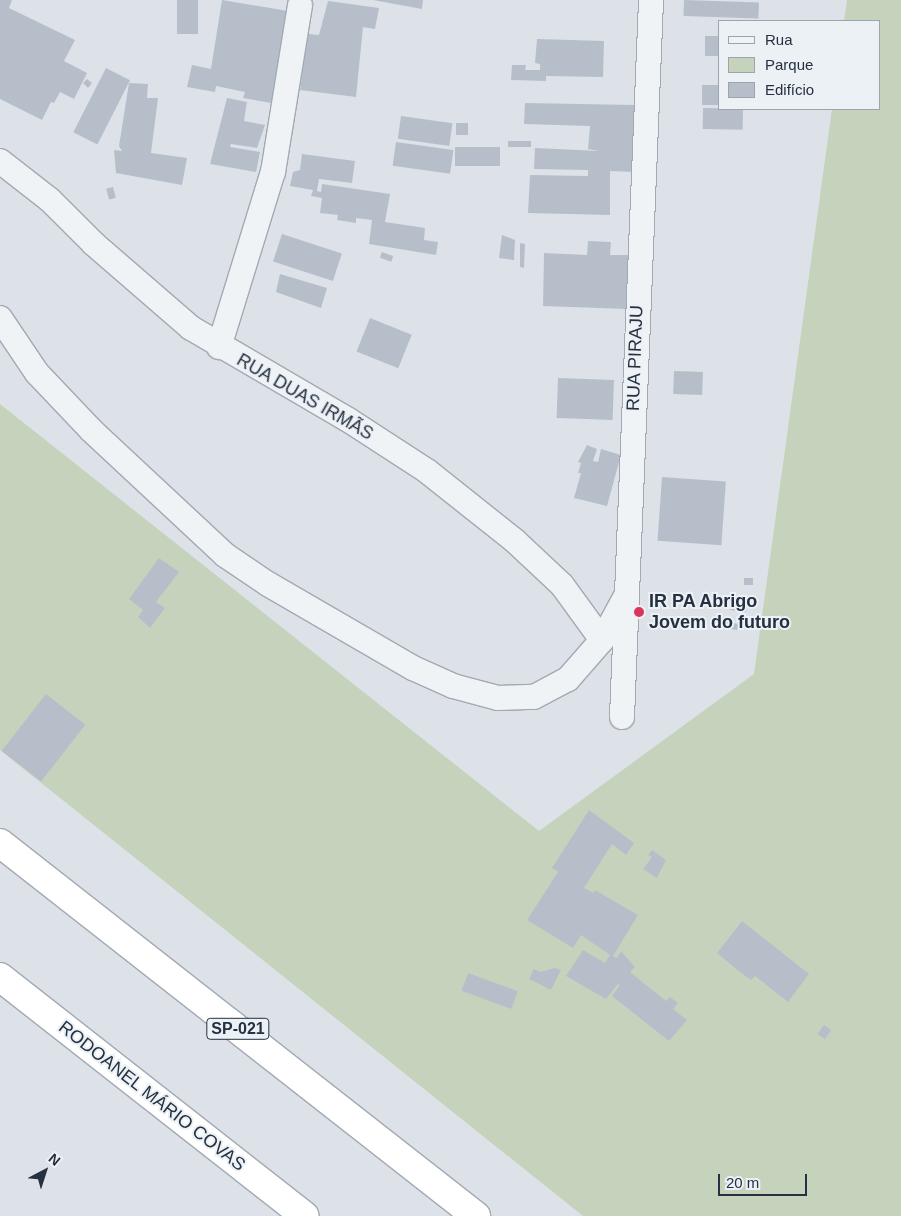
<!DOCTYPE html>
<html>
<head>
<meta charset="utf-8">
<style>
	body { margin:0 }
	#map { position:relative; width:901px; height:1216px; overflow:hidden; background:#dde2e9; font-family:Helvetica,sans-serif }
	div>[style] { position:absolute }
	[style*='--x'] { left:calc(var(--x)*1px); top:calc(var(--y)*1px); width:calc(var(--w)*1px); rotate:calc(var(--a)*1deg) }
	.green>* { inset:0; background:#c5d3bd }
	.building>* { inset:0; background:#b6bfc9; transform-origin:0 0 }
	.roads { filter:drop-shadow(1px 0 #a2a9b3) drop-shadow(-1px 0 #a2a9b3) drop-shadow(0 1px #a2a9b3) drop-shadow(0 -1px #a2a9b3) }
	.minor>* { height:24px; margin:-12px; padding:0 12px; transform-origin:12px; border-radius:12px; background:#f0f3f6 }
	.motorway>* { height:28px; margin:-14px; padding:0 14px; transform-origin:14px; border-radius:14px; background:#fff }
	.dots>* { width:14px; height:14px; translate:-50% -50%; box-sizing:border-box; border:2px solid #ecf1f6; border-radius:50% }
	span { translate:-50% -50%; white-space:nowrap; text-align:center; line-height:1.15; -webkit-text-stroke:4px #ecf1f6; paint-order:stroke }
	.shield-label span { padding:1px 4px; background:#ecf1f6; border:1px solid; border-radius:4px; -webkit-text-stroke-width:0 }
	.shield-label { font-size:16px; color:#253141; font-weight:700 }
	.street-label { font-size:18px; color:#253141 }
	.poi-label { font-size:18px; color:#253141; font-weight:700 }
	.left { translate:0 -50%; text-align:left }
	.legend { position:absolute; left:718px; top:20px; width:162px; height:90px; box-sizing:border-box; background:#ecf1f6; border:1px solid #9ca4ae; margin:0; padding:6px 9px; list-style:none; font-size:15px; color:#253141 }
	.legend li { display:flex; align-items:center; gap:10px; height:25px }
	.legend b { width:25px; border:1px solid #9ca4ae }
	.north { position:absolute; left:20px; top:1146px; width:50px; height:50px; -webkit-text-stroke:4px #ecf1f6; paint-order:stroke; rotate:40deg; font-size:14px; font-weight:700; line-height:20px; text-align:center; color:#253141 }
	.north::after { content:''; display:block; margin:auto; width:18px; height:22px; background:#253141; clip-path:polygon(50% 0,100% 100%,50% 72%,0 100%) }
	.scale { position:absolute; left:718px; top:1174px; width:89px; height:22px; box-sizing:border-box; border:2px solid #253141; border-top:0; padding-left:6px; font-size:15px; line-height:18px; white-space:nowrap; color:#253141; -webkit-text-stroke:4px #ecf1f6; paint-order:stroke }
</style>
</head>
<body>
<div id="map">
	<div class="green">
		<i style="clip-path:polygon(847px 0,901px 0,901px 1216px,583px 1216px,0 750px,0 404px,539px 831px,754px 674px,832px 109px,880px 109px,880px 21px,844px 21px)"></i>
	</div>
	<div class="building">
		<i style="clip-path:polygon(0 0,12px 0,9px 8px,75px 40px,64px 61px,87px 73px,74px 99px,60px 92px,54px 103px,51px 102px,42px 120px,0 99px)"></i>
		<i style="left:177px;top:0;width:21px;height:34px"></i>
		<i style="clip-path:polygon(222px 0,288px 11px,271px 103px,243px 98px,245px 92px,216px 86px,215px 92px,187px 87px,192px 65px,211px 69px)"></i>
		<i style="clip-path:polygon(373px 0,423px 0,422px 9px)"></i>
		<i style="left:684px;top:0;width:75px;height:16px;rotate:2deg"></i>
		<i style="clip-path:polygon(328px 1px,379px 8px,375px 29px,363px 27px,356px 97px,300px 90px,308px 34px,319px 35px)"></i>
		<i style="left:705px;top:36px;width:15px;height:20px"></i>
		<i style="clip-path:polygon(537px 39px,604px 41px,603px 77px,546px 76px,546px 81px,511px 80px,512px 65px,526px 65px,525px 70px,540px 70px,540px 64px,535px 63px)"></i>
		<i style="left:106px;top:68px;width:27px;height:72px;rotate:27deg"></i>
		<i style="clip-path:polygon(87px 79px,92px 83px,88px 88px,83px 83px)"></i>
		<i style="clip-path:polygon(129px 83px,148px 84px,147px 98px,158px 98px,151px 153px,187px 158px,182px 185px,116px 173px,114px 150px,122px 151px,119px 146px)"></i>
		<i style="left:702px;top:85px;width:18px;height:20px"></i>
		<i style="clip-path:polygon(227px 98px,247px 102px,244px 121px,265px 125px,257px 148px,231px 144px,230px 147px,260px 152px,256px 172px,210px 164px)"></i>
		<i style="clip-path:polygon(525px 103px,635px 105px,635px 172px,610px 171px,610px 215px,528px 213px,530px 175px,588px 176px,588px 170px,534px 169px,535px 148px,599px 151px,588px 149px,590px 126px,524px 124px)"></i>
		<i style="left:703px;top:108px;width:40px;height:21px;rotate:1deg"></i>
		<i style="left:401px;top:116px;width:52px;height:23px;rotate:8deg"></i>
		<i style="left:456px;top:123px;width:12px;height:12px"></i>
		<i style="left:508px;top:141px;width:23px;height:6px"></i>
		<i style="left:396px;top:142px;width:58px;height:24px;rotate:8deg"></i>
		<i style="left:455px;top:147px;width:45px;height:19px"></i>
		<i style="clip-path:polygon(302px 154px,355px 161px,352px 183px,319px 179px,317px 191px,321px 192px,322px 184px,390px 194px,385px 222px,425px 228px,424px 240px,438px 242px,436px 255px,369px 244px,372px 220px,356px 218px,356px 223px,337px 220px,338px 215px,320px 213px,322px 198px,311px 196px,313px 190px,290px 186px,293px 172px,300px 170px)"></i>
		<i style="left:113px;top:187px;width:11px;height:7px;rotate:75deg"></i>
		<i style="left:282px;top:234px;width:63px;height:29px;rotate:18deg"></i>
		<i style="clip-path:polygon(502px 235px,515px 240px,514px 260px,499px 258px)"></i>
		<i style="clip-path:polygon(588px 241px,611px 242px,610px 255px,629px 255px,626px 309px,543px 306px,544px 253px,587px 255px)"></i>
		<i style="clip-path:polygon(520px 243px,525px 244px,524px 268px,520px 267px)"></i>
		<i style="left:382px;top:252px;width:12px;height:6px;rotate:20deg"></i>
		<i style="clip-path:polygon(280px 274px,327px 288px,321px 308px,276px 292px)"></i>
		<i style="left:370px;top:318px;width:45px;height:36px;rotate:22deg"></i>
		<i style="left:674px;top:371px;width:29px;height:23px;rotate:2deg"></i>
		<i style="left:558px;top:378px;width:56px;height:40px;rotate:2deg"></i>
		<i style="clip-path:polygon(587px 445px,597px 449px,593px 461px,598px 462px,601px 449px,621px 455px,607px 506px,574px 498px,581px 473px,578px 473px,581px 463px,578px 462px)"></i>
		<i style="left:662px;top:477px;width:64px;height:64px;rotate:4deg"></i>
		<i style="clip-path:polygon(159px 558px,179px 572px,156px 602px,165px 608px,150px 628px,138px 617px,143px 610px,129px 599px)"></i>
		<i style="left:744px;top:578px;width:9px;height:7px"></i>
		<i style="clip-path:polygon(749px 596px,746px 612px,730px 610px,732px 597px)"></i>
		<i style="clip-path:polygon(722px 621px,739px 624px,738px 630px,721px 628px)"></i>
		<i style="left:46px;top:694px;width:50px;height:72px;rotate:38deg"></i>
		<i style="clip-path:polygon(589px 810px,634px 843px,626px 855px,612px 844px,584px 888px,594px 893px,595px 890px,638px 915px,613px 956px,617px 958px,621px 951px,635px 967px,630px 972px,666px 1001px,670px 997px,678px 1003px,673px 1009px,687px 1020px,669px 1041px,612px 996px,620px 985px,618px 984px,606px 999px,566px 976px,583px 950px,605px 963px,610px 955px,581px 935px,573px 948px,527px 920px,558px 872px,552px 868px)"></i>
		<i style="clip-path:polygon(652px 850px,666px 860px,657px 878px,643px 869px,652px 857px,648px 855px)"></i>
		<i style="clip-path:polygon(742px 921px,809px 974px,788px 1002px,755px 976px,751px 980px,740px 972px,717px 953px)"></i>
		<i style="clip-path:polygon(555px 968px,561px 970px,551px 990px,529px 979px,534px 969px,540px 972px)"></i>
		<i style="left:468px;top:973px;width:53px;height:19px;rotate:20deg"></i>
		<i style="left:824px;top:1025px;width:9px;height:11px;rotate:36deg"></i>
	</div>
	<div class="roads">
		<div class="minor">
			<i style="--x:0;--y:161;--w:63;--a:38"></i>
			<i style="--x:50;--y:200;--w:62;--a:45"></i>
			<i style="--x:94;--y:244;--w:128;--a:40.9"></i>
			<i style="--x:191;--y:328;--w:181;--a:30.3"></i>
			<i style="--x:347;--y:419;--w:95;--a:33"></i>
			<i style="--x:427;--y:471;--w:112;--a:38.5"></i>
			<i style="--x:515;--y:541;--w:64;--a:43.1"></i>
			<i style="--x:562;--y:585;--w:68;--a:54"></i>
			<i style="--x:0;--y:318;--w:66;--a:56.1"></i>
			<i style="--x:37;--y:373;--w:79;--a:46.5"></i>
			<i style="--x:91;--y:430;--w:183;--a:43"></i>
			<i style="--x:225;--y:555;--w:52;--a:34"></i>
			<i style="--x:268;--y:584;--w:168;--a:30.1"></i>
			<i style="--x:413;--y:668;--w:44;--a:24.2"></i>
			<i style="--x:453;--y:686;--w:47;--a:14.9"></i>
			<i style="--x:498;--y:698;--w:36;--a:-2"></i>
			<i style="--x:534;--y:697;--w:38;--a:-28"></i>
			<i style="--x:568;--y:679;--w:52;--a:-48.9"></i>
			<i style="--x:602;--y:640;--w:50;--a:-61.4"></i>
			<i style="--x:219;--y:347;--w:183;--a:-72.9"></i>
			<i style="--x:273;--y:172;--w:169;--a:-80.8"></i>
			<i style="--x:622;--y:717;--w:718;--a:-87.68"></i>
		</div>
		<div class="motorway">
			<i style="--x:0;--y:843;--w:605;--a:38.08"></i>
			<i style="--x:0;--y:977;--w:387;--a:38.1"></i>
		</div>
	</div>
	<div class="dots">
		<i style="left:639px;top:612px;background:#dc335c"></i>
	</div>
	<div class="shield-label">
		<span style="left:238px;top:1029px">SP-021</span>
	</div>
	<div class="street-label">
		<span style="left:635px;top:358px;rotate:-88deg">RUA PIRAJU</span>
		<span style="left:305px;top:397px;rotate:30deg">RUA DUAS IRMÃS</span>
		<span style="left:152px;top:1096px;rotate:38deg">RODOANEL MÁRIO COVAS</span>
	</div>
	<div class="poi-label">
		<span class="left" style="left:649px;top:612px">IR PA Abrigo<br>Jovem do futuro</span>
	</div>
	<ul class="legend">
	<li><b style="height:6px;background:#f0f3f6"></b>Rua</li>
	<li><b style="height:14px;background:#c5d3bd"></b>Parque</li>
	<li><b style="height:14px;background:#b6bfc9"></b>Edifício</li>
	</ul>
	<div class="north">N</div>
	<div class="scale">20 m</div>
</div>
</body>
</html>
